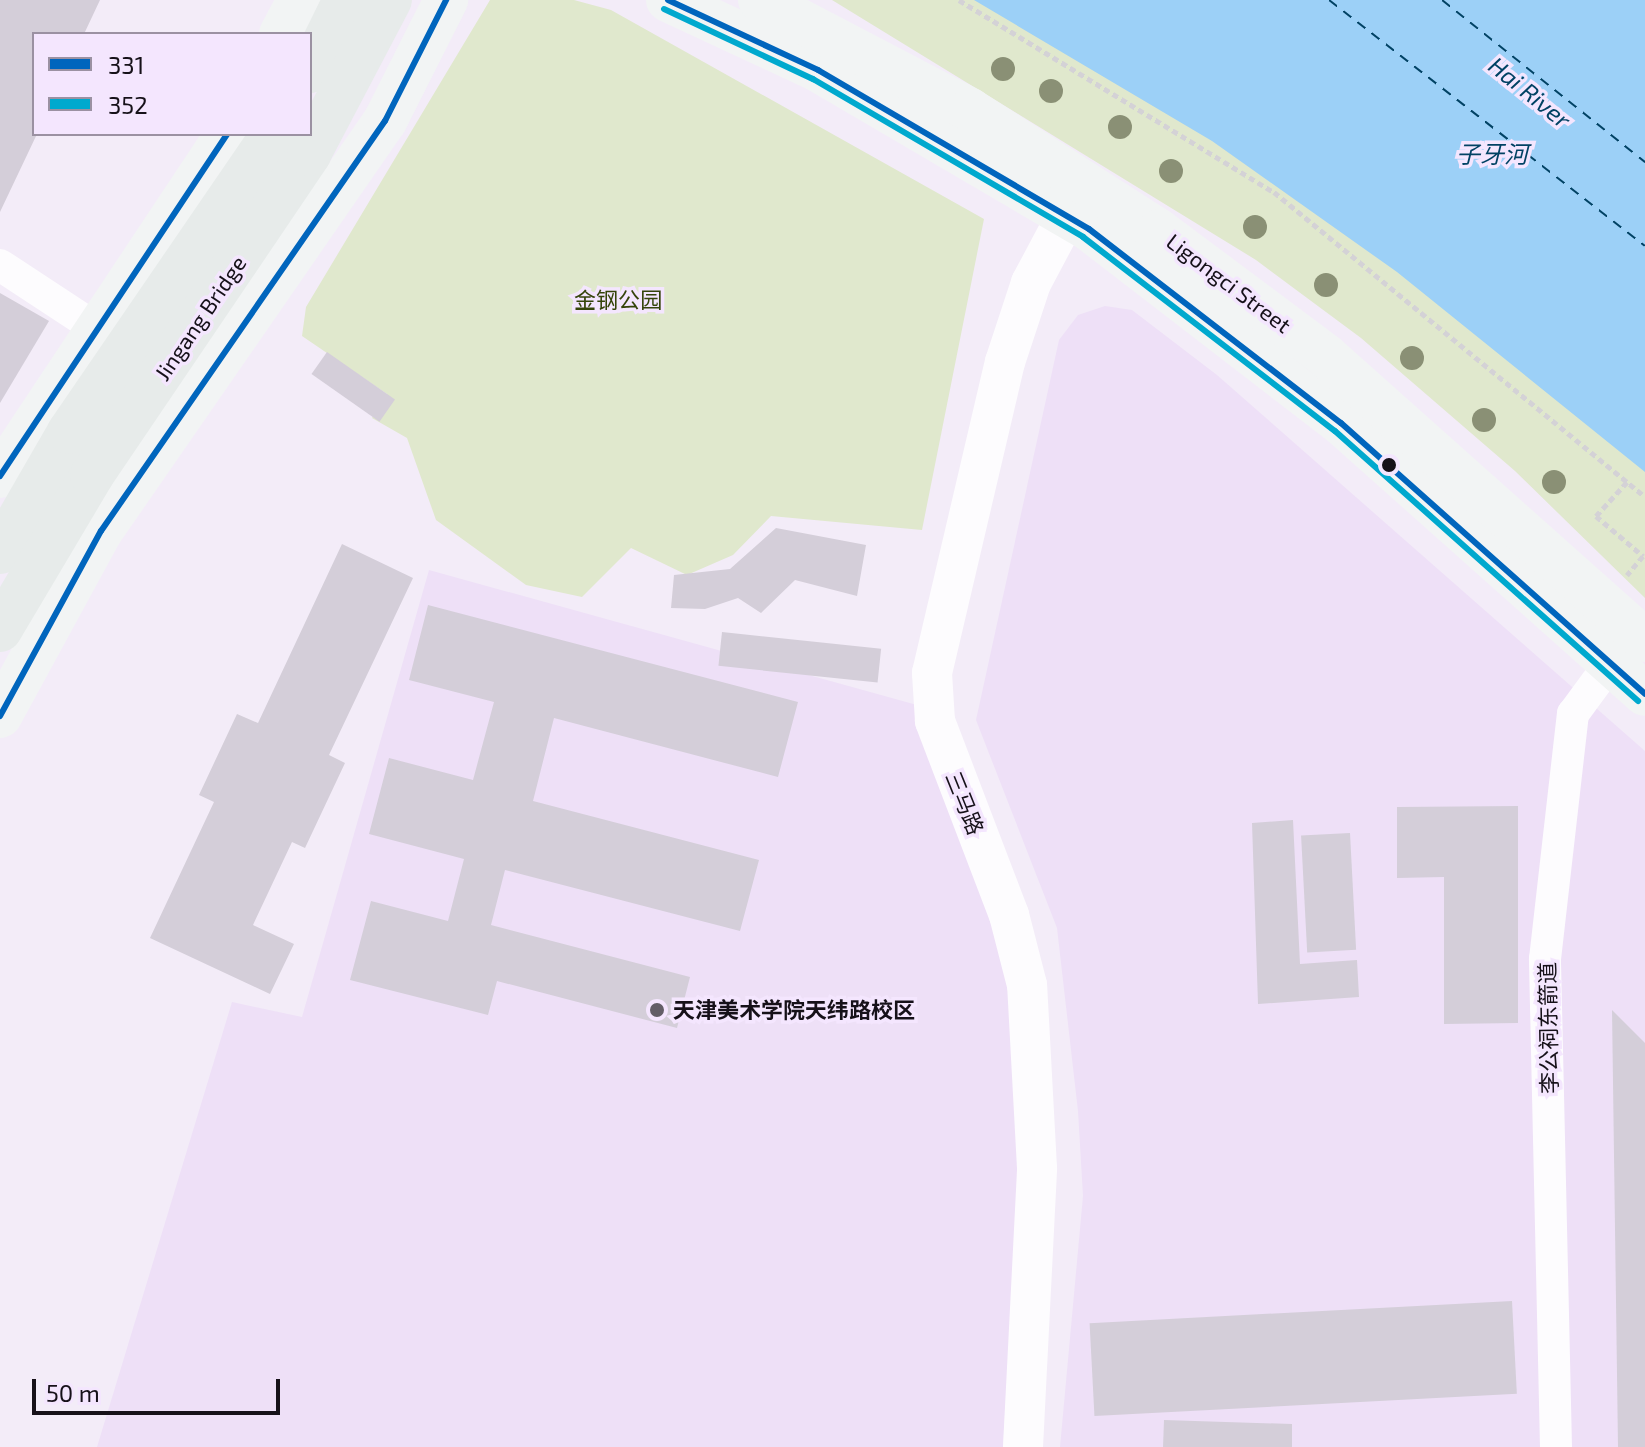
<!DOCTYPE html>
<html>
<head>
<meta charset="utf-8">
<style>
	body { margin:0 }
	#map { position:relative; width:1645px; height:1447px; overflow:hidden; background:#f3ecf8; font-family:"Exo 2","Noto Sans SC",sans-serif }
	div>[style] { position:absolute }
	[style*='--x'] { left:calc(var(--x)*1px); top:calc(var(--y)*1px); width:calc(var(--w)*1px); rotate:calc(var(--a)*1deg) }
	.built>* { inset:0; background:#eee0f7 }
	.green>* { inset:0; background:#e0e8cd }
	.water>* { inset:0; background:#9cd0f7 }
	.ferry>* { height:2px; margin-top:-1px; transform-origin:0; background:repeating-linear-gradient(90deg,#014264 0 10px,transparent 0 18px) }
	.building>* { inset:0; background:#d4ced9; transform-origin:0 0 }
	.path>* { height:5px; margin-top:-2.5px; transform-origin:0; background:repeating-linear-gradient(90deg,#d4d2d6 0 6px,transparent 0 10px) }
	.minor>* { height:32px; margin:-16px; padding:0 16px; transform-origin:16px; border-radius:16px; background:#fdfcfe }
	.tertiary>* { height:40px; margin:-20px; padding:0 20px; transform-origin:20px; border-radius:20px; background:#fdfcfe }
	.secondary>* { height:44px; margin:-22px; padding:0 22px; transform-origin:22px; border-radius:22px; background:#f2f4f4 }
	.primary>* { height:44px; margin:-22px; padding:0 22px; transform-origin:22px; border-radius:22px; background:#e7ebea }
	.bus-1>* { height:6px; margin:-3px; padding:0 3px; transform-origin:3px; border-radius:3px; background:#0065bd }
	.bus-2>* { height:6px; margin:-3px; padding:0 3px; transform-origin:3px; border-radius:3px; background:#00a9ce }
	.trees>* { width:24px; height:24px; margin:-12px; border-radius:50%; background:#8a9075 }
	.dots>* { width:22px; height:22px; translate:-50% -50%; box-sizing:border-box; border:4px solid #f4e6fe; border-radius:50% }
	span { translate:-50% -50%; white-space:nowrap; text-align:center; line-height:1.15; -webkit-text-stroke:7px #f4e6fe; paint-order:stroke }
	.street-label { font-size:22px; color:#161119 }
	.park-label { font-size:22px; color:#35440a }
	.poi-label { font-size:22px; color:#161119; font-weight:700 }
	.left { translate:0 -50%; text-align:left }
	.water-label { font-size:24px; color:#014264; font-style:italic }
	.legend { position:absolute; left:32px; top:32px; width:280px; height:104px; box-sizing:border-box; background:#f4e6fe; border:2px solid #9b91a2; margin:0; padding:10px 14px; list-style:none; font-size:24px; color:#161119 }
	.legend li { display:flex; align-items:center; gap:16px; height:40px }
	.legend b { width:40px; border:2px solid #9b91a2 }
	.scale { position:absolute; left:32px; top:1379px; width:248px; height:36px; box-sizing:border-box; border:4px solid #161119; border-top:0; padding-left:10px; font-size:24px; line-height:28px; white-space:nowrap; color:#161119; -webkit-text-stroke:6px #f4e6fe; paint-order:stroke }
</style>
</head>
<body>
<div id="map">
	<div class="built">
		<i style="clip-path:polygon(1105px 306px,1132px 310px,1217px 375px,1645px 751px,1645px 1447px,1060px 1447px,1083px 1196px,1078px 1111px,1057px 928px,976px 720px,1059px 340px,1078px 315px)"></i>
		<i style="clip-path:polygon(429px 570px,917px 705px,1009px 968px,1019px 1175px,1003px 1447px,97px 1447px,232px 1002px,302px 1017px)"></i>
	</div>
	<div class="green">
		<i style="clip-path:polygon(490px 0,574px 0,611px 10px,984px 219px,922px 530px,771px 516px,733px 555px,687px 575px,631px 548px,582px 597px,526px 585px,436px 520px,407px 438px,372px 418px,387px 394px,302px 336px,306px 307px)"></i>
		<i style="clip-path:polygon(832px 0,1645px 0,1645px 598px,1515px 471px,1361px 338px,1256px 260px)"></i>
	</div>
	<div class="water">
		<i style="clip-path:polygon(974px 0,1645px 0,1645px 472px,1397px 272px,1212px 141px)"></i>
	</div>
	<div class="ferry">
		<i style="--x:1329;--y:0;--w:400;--a:37.9"></i>
		<i style="--x:1442;--y:0;--w:260;--a:38.6"></i>
	</div>
	<div class="building">
		<i style="clip-path:polygon(0 0,100px 0,84px 34px,34px 34px,37px 134px,0 212px)"></i>
		<i style="clip-path:polygon(0 293px,49px 321px,0 403px)"></i>
		<i style="left:327px;top:352px;width:83px;height:27px;rotate:35deg"></i>
		<i style="clip-path:polygon(776px 528px,866px 545px,857px 596px,795px 580px,761px 613px,738px 598px,705px 609px,671px 608px,674px 575px,730px 569px)"></i>
		<i style="clip-path:polygon(342px 544px,413px 578px,329px 755px,345px 763px,305px 848px,292px 842px,253px 925px,294px 944px,270px 994px,150px 938px,214px 802px,199px 795px,237px 714px,258px 723px)"></i>
		<i style="clip-path:polygon(428px 605px,798px 702px,778px 777px,554px 718px,533px 801px,759px 860px,740px 931px,505px 870px,491px 925px,690px 977px,677px 1028px,497px 981px,488px 1015px,350px 980px,371px 901px,448px 921px,464px 859px,369px 834px,389px 758px,473px 780px,494px 702px,409px 680px)"></i>
		<i style="left:722px;top:632px;width:160px;height:34px;rotate:6deg"></i>
		<i style="clip-path:polygon(1518px 806px,1518px 1023px,1444px 1024px,1444px 877px,1397px 878px,1397px 807px)"></i>
		<i style="clip-path:polygon(1293px 820px,1300px 964px,1357px 960px,1359px 997px,1258px 1004px,1252px 823px)"></i>
		<i style="left:1350px;top:833px;width:117px;height:49px;rotate:87deg"></i>
		<i style="clip-path:polygon(1612px 1010px,1645px 1043px,1645px 1447px,1618px 1447px)"></i>
		<i style="left:1512px;top:1301px;width:93px;height:423px;rotate:87deg"></i>
		<i style="clip-path:polygon(1164px 1420px,1292px 1424px,1292px 1447px,1163px 1447px)"></i>
	</div>
	<div class="path">
		<i style="--x:959;--y:0;--w:369;--a:31.4"></i>
		<i style="--x:1274;--y:192;--w:480;--a:39.4"></i>
		<i style="--x:1627;--y:482;--w:46;--a:132.4"></i>
		<i style="--x:1596;--y:516;--w:62;--a:40.4"></i>
		<i style="--x:1643;--y:556;--w:25;--a:130"></i>
	</div>
	<div class="minor">
		<i style="--x:0;--y:265;--w:118;--a:33.3"></i>
		<i style="--x:1556;--y:1447;--w:488;--a:-91.3"></i>
		<i style="--x:1545;--y:959;--w:247;--a:-83.5"></i>
		<i style="--x:1573;--y:714;--w:84;--a:-53.7"></i>
	</div>
	<div class="tertiary">
		<i style="--x:1023;--y:1447;--w:279;--a:-87.1"></i>
		<i style="--x:1037;--y:1168;--w:183;--a:-93.1"></i>
		<i style="--x:1027;--y:985;--w:72;--a:-104.4"></i>
		<i style="--x:1009;--y:915;--w:208;--a:-110.9"></i>
		<i style="--x:935;--y:721;--w:48;--a:-93.6"></i>
		<i style="--x:932;--y:673;--w:319;--a:-76.8"></i>
		<i style="--x:1005;--y:362;--w:83;--a:-71.8"></i>
		<i style="--x:1031;--y:283;--w:109;--a:-62"></i>
	</div>
	<div class="secondary">
		<i style="--x:668;--y:0;--w:166;--a:25"></i>
		<i style="--x:818;--y:70;--w:314;--a:30.4"></i>
		<i style="--x:1089;--y:229;--w:318;--a:37.6"></i>
		<i style="--x:1341;--y:423;--w:407;--a:41.7"></i>
		<i style="--x:760;--y:0;--w:237;--a:27.6"></i>
		<i style="--x:970;--y:110;--w:224;--a:32.6"></i>
		<i style="--x:1159;--y:231;--w:209;--a:36.8"></i>
		<i style="--x:1326;--y:356;--w:427;--a:41.7"></i>
		<i style="--x:281;--y:34;--w:38;--a:-62"></i>
		<i style="--x:0;--y:476;--w:410;--a:-56.4"></i>
		<i style="--x:0;--y:716;--w:211;--a:-61.4"></i>
		<i style="--x:101;--y:531;--w:499;--a:-55.3"></i>
		<i style="--x:385;--y:121;--w:136;--a:-63.2"></i>
	</div>
	<div class="primary">
		<i style="--x:310;--y:71;--w:79;--a:-63.8"></i>
		<i style="--x:0;--y:552;--w:138;--a:-60.1"></i>
		<i style="--x:69;--y:432;--w:361;--a:-55.6"></i>
		<i style="--x:0;--y:630;--w:180;--a:-59.3"></i>
		<i style="--x:92;--y:475;--w:387;--a:-55.9"></i>
		<i style="--x:309;--y:154;--w:174;--a:-62.3"></i>
	</div>
	<div class="bus-1">
		<i style="--x:668;--y:0;--w:166;--a:25"></i>
		<i style="--x:818;--y:70;--w:314;--a:30.4"></i>
		<i style="--x:1089;--y:229;--w:318;--a:37.6"></i>
		<i style="--x:1341;--y:423;--w:407;--a:41.7"></i>
		<i style="--x:0;--y:476;--w:410;--a:-56.4"></i>
		<i style="--x:0;--y:716;--w:211;--a:-61.4"></i>
		<i style="--x:101;--y:531;--w:499;--a:-55.3"></i>
		<i style="--x:385;--y:121;--w:136;--a:-63.2"></i>
	</div>
	<div class="bus-2">
		<i style="--x:664;--y:9;--w:165;--a:25.2"></i>
		<i style="--x:813;--y:79;--w:313;--a:30.3"></i>
		<i style="--x:1083;--y:237;--w:318;--a:37.6"></i>
		<i style="--x:1335;--y:431;--w:406;--a:41.7"></i>
	</div>
	<div class="trees">
		<i style="left:1003px;top:69px"></i>
		<i style="left:1051px;top:91px"></i>
		<i style="left:1120px;top:127px"></i>
		<i style="left:1171px;top:171px"></i>
		<i style="left:1255px;top:227px"></i>
		<i style="left:1326px;top:285px"></i>
		<i style="left:1412px;top:358px"></i>
		<i style="left:1484px;top:420px"></i>
		<i style="left:1554px;top:482px"></i>
	</div>
	<div class="dots">
		<i style="left:1389px;top:465px;background:#161119"></i>
		<i style="left:657px;top:1010px;background:#635e67"></i>
	</div>
	<div class="street-label">
		<span style="left:1229px;top:283px;rotate:37deg">Ligongci Street</span>
		<span style="left:200px;top:318px;rotate:-56deg">Jingang Bridge</span>
		<span style="left:965px;top:803px;rotate:68deg">三马路</span>
		<span style="left:1548px;top:1028px;rotate:-91deg">李公祠东箭道</span>
	</div>
	<div class="park-label">
		<span style="left:618px;top:300px">金钢公园</span>
	</div>
	<div class="poi-label">
		<span class="left" style="left:673px;top:1010px">天津美术学院天纬路校区</span>
	</div>
	<div class="water-label">
		<span style="left:1530px;top:92px;rotate:39deg">Hai River</span>
		<span style="left:1492px;top:154px">子牙河</span>
	</div>
	<ul class="legend">
	<li><b style="height:10px;background:#0065bd"></b>331</li>
	<li><b style="height:10px;background:#00a9ce"></b>352</li>
	</ul>
	<div class="scale">50 m</div>
</div>
</body>
</html>
